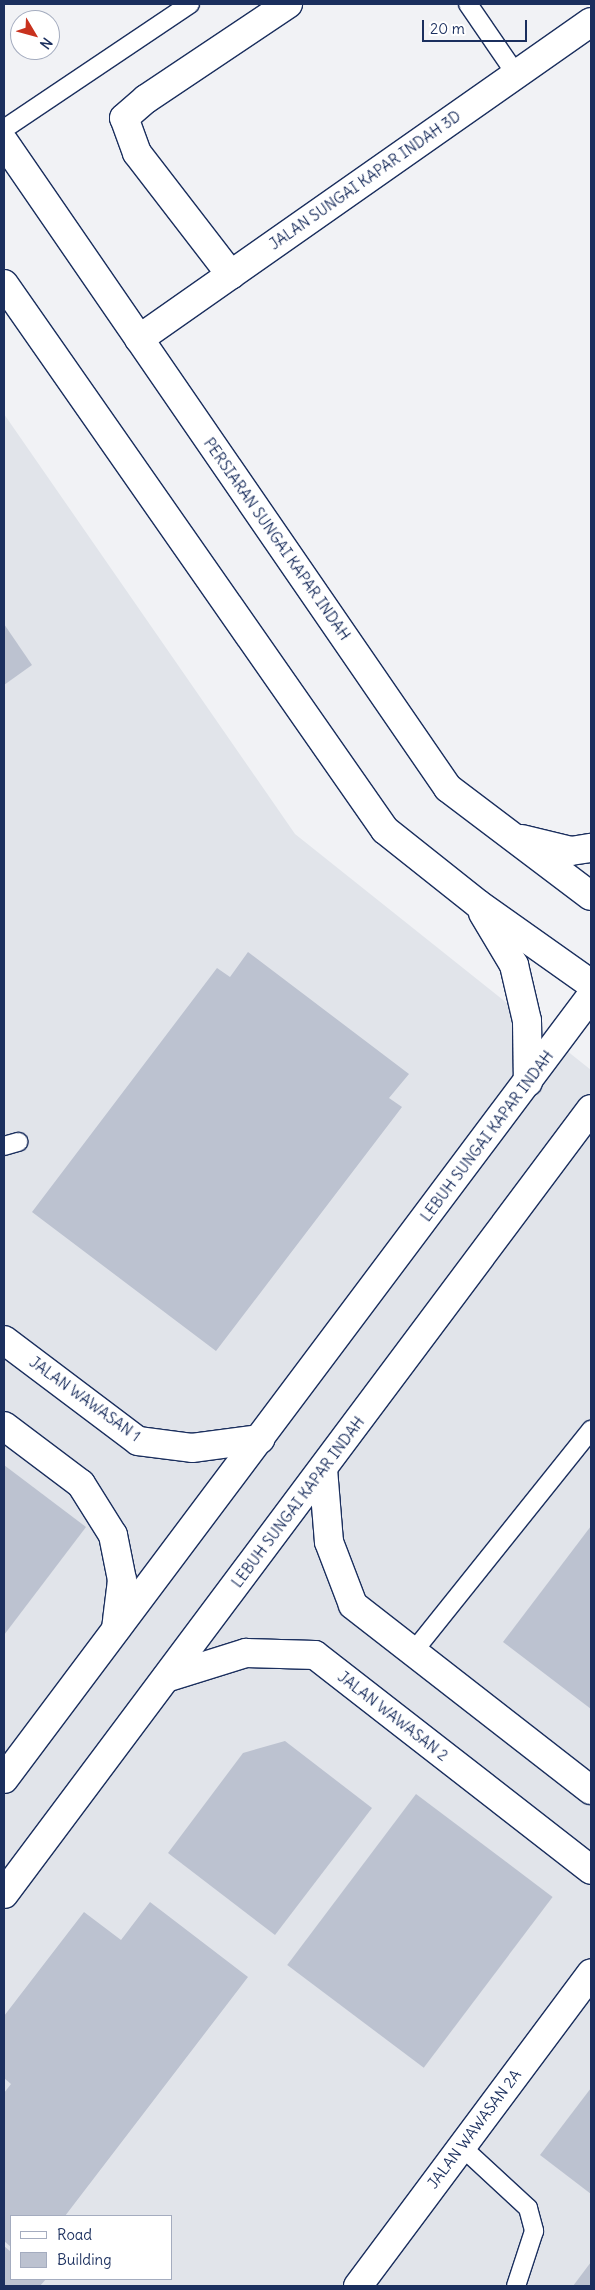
<!DOCTYPE html>
<html>
<head>
<meta charset="utf-8">
<style>
	body { margin:0 }
	#map { position:relative; width:595px; height:2290px; overflow:hidden; background:#f1f2f5; font-family:Delius,sans-serif }
	div>[style] { position:absolute }
	[style*='--x'] { left:calc(var(--x)*1px); top:calc(var(--y)*1px); width:calc(var(--w)*1px); rotate:calc(var(--a)*1deg) }
	.built>* { inset:0; background:#e1e4ea }
	.building>* { inset:0; background:#bcc2d0; transform-origin:0 0 }
	.roads { filter:drop-shadow(1px 0 #1b2f5e) drop-shadow(-1px 0 #1b2f5e) drop-shadow(0 1px #1b2f5e) drop-shadow(0 -1px #1b2f5e) }
	.lane>* { height:18px; margin:-9px; padding:0 9px; transform-origin:9px; border-radius:9px; background:#fff }
	.street>* { height:28px; margin:-14px; padding:0 14px; transform-origin:14px; border-radius:14px; background:#fff }
	span { translate:-50% -50%; white-space:nowrap; text-align:center; line-height:1.15; -webkit-text-stroke:5px #fff; paint-order:stroke }
	.street-label { font-size:15px; color:#1b2f5e }
	.frame { position:absolute; inset:0; border:5px solid #1b2f5e; pointer-events:none }
	.legend { position:absolute; left:10px; top:2215px; width:162px; height:65px; box-sizing:border-box; background:#fff; border:1px solid #a4acbf; margin:0; padding:6px 9px; list-style:none; font-size:15px; color:#1b2f5e }
	.legend li { display:flex; align-items:center; gap:10px; height:25px }
	.legend b { width:25px; border:1px solid #a4acbf }
	.north { position:absolute; left:10px; top:10px; width:50px; height:50px; box-sizing:border-box; background:#fff; border:1px solid #a4acbf; border-radius:50%; rotate:127deg; font-size:14px; font-weight:700; line-height:20px; text-align:center; color:#1b2f5e }
	.north::after { content:''; display:block; margin:auto; width:18px; height:22px; background:#c8321e; clip-path:polygon(50% 0,100% 100%,50% 72%,0 100%) }
	.scale { position:absolute; left:422px; top:20px; width:105px; height:22px; box-sizing:border-box; border:2px solid #1b2f5e; border-top:0; padding-left:6px; font-size:15px; line-height:18px; white-space:nowrap; color:#1b2f5e; -webkit-text-stroke:4px #fff; paint-order:stroke }
</style>
</head>
<body>
<div id="map">
	<div class="built">
		<i style="clip-path:polygon(evenodd,4px 414px,295px 834px,591px 1070px,591px 2286px,4px 2286px,4px 414px,11px 2216px,171px 2216px,171px 2279px,11px 2279px,11px 2216px)"></i>
	</div>
	<div class="building">
		<i style="clip-path:polygon(4px 624px,32px 665px,4px 685px)"></i>
		<i style="clip-path:polygon(248px 952px,409px 1074px,389px 1098px,402px 1107px,216px 1351px,32px 1212px,217px 968px,230px 977px)"></i>
		<i style="clip-path:polygon(4px 1465px,86px 1527px,4px 1635px)"></i>
		<i style="clip-path:polygon(591px 1526px,591px 1709px,503px 1642px)"></i>
		<i style="clip-path:polygon(285px 1741px,372px 1808px,275px 1935px,168px 1853px,243px 1753px)"></i>
		<i style="left:416px;top:1794px;width:171px;height:214px;rotate:37deg"></i>
		<i style="clip-path:polygon(150px 1902px,248px 1977px,65px 2216px,11px 2216px,11px 2247px,4px 2241px,4px 2093px,11px 2084px,4px 2078px,4px 2016px,84px 1912px,121px 1940px)"></i>
		<i style="clip-path:polygon(591px 2088px,591px 2194px,540px 2155px)"></i>
		<i style="clip-path:polygon(4px 2246px,11px 2252px,11px 2279px,46px 2279px,40px 2286px,4px 2286px)"></i>
		<i style="clip-path:polygon(591px 2262px,591px 2286px,573px 2286px)"></i>
	</div>
	<div class="roads">
		<div class="lane">
			<i style="--x:468;--y:4;--w:85;--a:55.6"></i>
			<i style="--x:4;--y:129;--w:224;--a:-33.9"></i>
			<i style="--x:4;--y:1146;--w:15;--a:-16"></i>
			<i style="--x:413;--y:1652;--w:285;--a:-51.3"></i>
			<i style="--x:462;--y:2147;--w:90;--a:42.7"></i>
			<i style="--x:528;--y:2208;--w:24;--a:75"></i>
			<i style="--x:534;--y:2231;--w:58;--a:108.1"></i>
		</div>
		<div class="street">
			<i style="--x:4;--y:142;--w:784;--a:55.5"></i>
			<i style="--x:448;--y:788;--w:179;--a:37.1"></i>
			<i style="--x:231;--y:275;--w:154;--a:-127.6"></i>
			<i style="--x:137;--y:153;--w:37;--a:-110"></i>
			<i style="--x:124;--y:118;--w:29;--a:-41"></i>
			<i style="--x:146;--y:99;--w:171;--a:-33.8"></i>
			<i style="--x:4;--y:284;--w:666;--a:55.09"></i>
			<i style="--x:385;--y:830;--w:119;--a:38.5"></i>
			<i style="--x:478;--y:904;--w:138;--a:35.3"></i>
			<i style="--x:139;--y:339;--w:552;--a:-35.04"></i>
			<i style="--x:522;--y:839;--w:50;--a:13.8"></i>
			<i style="--x:571;--y:851;--w:20;--a:-9"></i>
			<i style="--x:483;--y:913;--w:61;--a:59.2"></i>
			<i style="--x:514;--y:965;--w:57;--a:76.9"></i>
			<i style="--x:527;--y:1021;--w:61;--a:89.1"></i>
			<i style="--x:4;--y:1340;--w:168;--a:37"></i>
			<i style="--x:138;--y:1441;--w:54;--a:7.4"></i>
			<i style="--x:192;--y:1448;--w:69;--a:-7.5"></i>
			<i style="--x:4;--y:1426;--w:96;--a:37"></i>
			<i style="--x:81;--y:1484;--w:60;--a:57.9"></i>
			<i style="--x:113;--y:1535;--w:46;--a:78.7"></i>
			<i style="--x:122;--y:1580;--w:49;--a:97"></i>
			<i style="--x:323;--y:1469;--w:73;--a:85.3"></i>
			<i style="--x:329;--y:1542;--w:67;--a:69.1"></i>
			<i style="--x:353;--y:1605;--w:301;--a:37.9"></i>
			<i style="--x:166;--y:1678;--w:84;--a:-17.4"></i>
			<i style="--x:246;--y:1653;--w:69;--a:1.7"></i>
			<i style="--x:315;--y:1655;--w:350;--a:37.9"></i>
			<i style="--x:4;--y:1779;--w:979;--a:-53.14"></i>
			<i style="--x:4;--y:1894;--w:980;--a:-53.21"></i>
			<i style="--x:358;--y:2286;--w:390;--a:-53.3"></i>
		</div>
	</div>
	<div class="street-label">
		<span style="left:365px;top:180px;rotate:-35deg">JALAN SUNGAI KAPAR INDAH 3D</span>
		<span style="left:277px;top:539px;rotate:55deg">PERSIARAN SUNGAI KAPAR INDAH</span>
		<span style="left:487px;top:1136px;rotate:-53deg">LEBUH SUNGAI KAPAR INDAH</span>
		<span style="left:85px;top:1399px;rotate:36deg">JALAN WAWASAN 1</span>
		<span style="left:298px;top:1502px;rotate:-53deg">LEBUH SUNGAI KAPAR INDAH</span>
		<span style="left:393px;top:1716px;rotate:38deg">JALAN WAWASAN 2</span>
		<span style="left:474px;top:2129px;rotate:-53deg">JALAN WAWASAN 2A</span>
	</div>
	<div class="frame"></div>
	<ul class="legend">
	<li><b style="height:6px;background:#fff"></b>Road</li>
	<li><b style="height:14px;background:#bcc2d0"></b>Building</li>
	</ul>
	<div class="north">N</div>
	<div class="scale">20 m</div>
</div>
</body>
</html>
